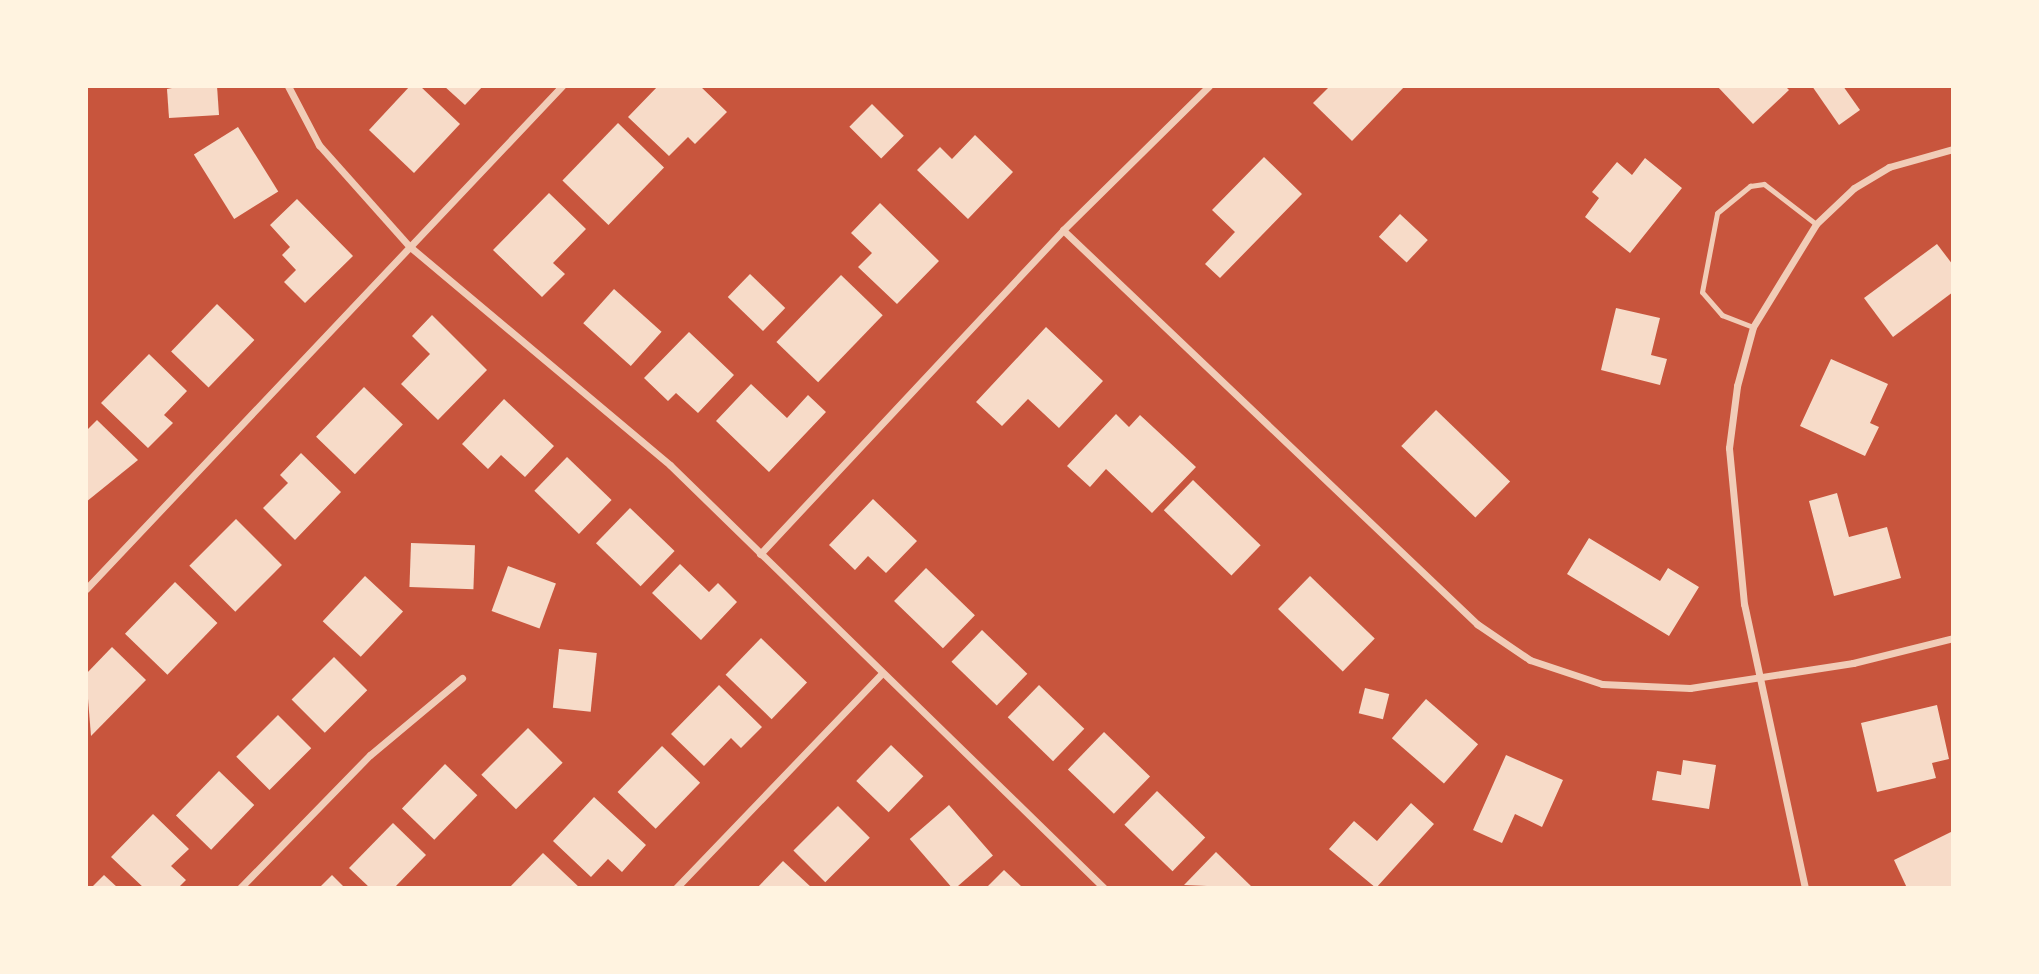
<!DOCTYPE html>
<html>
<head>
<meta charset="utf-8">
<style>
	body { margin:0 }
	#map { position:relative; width:2039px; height:974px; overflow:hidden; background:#c8553d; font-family:Raleway,sans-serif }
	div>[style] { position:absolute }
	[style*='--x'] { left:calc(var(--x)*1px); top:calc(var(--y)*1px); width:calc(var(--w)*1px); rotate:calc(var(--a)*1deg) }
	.building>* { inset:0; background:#f7dbc8; transform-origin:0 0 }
	.service>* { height:5px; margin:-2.5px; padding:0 2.5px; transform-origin:2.5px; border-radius:2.5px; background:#f1ccb7 }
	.minor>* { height:7px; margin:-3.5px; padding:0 3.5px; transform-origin:3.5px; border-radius:3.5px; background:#f1ccb7 }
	span { translate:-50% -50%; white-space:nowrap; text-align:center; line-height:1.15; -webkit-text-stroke:5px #fff3e0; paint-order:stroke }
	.frame { position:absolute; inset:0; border:88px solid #fff3e0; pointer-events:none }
</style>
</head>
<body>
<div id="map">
	<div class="building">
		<i style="clip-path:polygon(182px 86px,217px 86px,219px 115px,169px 118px,167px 89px)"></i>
		<i style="clip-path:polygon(410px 86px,420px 86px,460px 124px,414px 173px,369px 130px)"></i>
		<i style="clip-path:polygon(444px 86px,483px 86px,465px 105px)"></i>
		<i style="clip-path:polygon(658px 86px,700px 86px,727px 112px,695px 144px,688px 137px,669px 156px,628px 117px)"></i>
		<i style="clip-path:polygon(1330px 86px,1405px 86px,1352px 141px,1313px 103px)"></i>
		<i style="clip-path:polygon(1717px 86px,1785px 86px,1789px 90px,1753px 124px)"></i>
		<i style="clip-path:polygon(1812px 86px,1843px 86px,1860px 110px,1839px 125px)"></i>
		<i style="left:872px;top:104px;width:45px;height:32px;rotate:45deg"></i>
		<i style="left:618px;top:123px;width:64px;height:80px;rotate:44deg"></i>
		<i style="left:238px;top:127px;width:76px;height:52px;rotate:58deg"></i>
		<i style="clip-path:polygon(975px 135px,1013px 172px,968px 219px,917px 170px,940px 147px,952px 159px)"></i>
		<i style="clip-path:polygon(1264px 157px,1302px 194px,1220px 278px,1205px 264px,1235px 232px,1212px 210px)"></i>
		<i style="clip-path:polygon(1645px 158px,1682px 188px,1630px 253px,1585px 217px,1599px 198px,1592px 192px,1617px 162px,1632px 175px)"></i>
		<i style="clip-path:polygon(549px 193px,586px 229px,553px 263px,565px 274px,542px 297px,493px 250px)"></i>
		<i style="clip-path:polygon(297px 199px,353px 256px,305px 303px,284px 282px,296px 270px,282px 255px,290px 247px,270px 225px)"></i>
		<i style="clip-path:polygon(880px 203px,939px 261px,897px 304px,858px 267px,872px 253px,851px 233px)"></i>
		<i style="left:1400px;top:214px;width:38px;height:31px;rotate:43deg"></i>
		<i style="clip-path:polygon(1937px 244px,1953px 265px,1953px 292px,1893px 337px,1864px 298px)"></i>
		<i style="left:750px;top:274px;width:49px;height:32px;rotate:44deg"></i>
		<i style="left:841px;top:275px;width:58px;height:93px;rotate:44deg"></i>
		<i style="left:614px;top:289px;width:64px;height:46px;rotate:42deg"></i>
		<i style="left:217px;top:304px;width:52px;height:66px;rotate:44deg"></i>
		<i style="clip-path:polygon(1616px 308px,1660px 318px,1651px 355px,1667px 359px,1660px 385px,1601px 370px)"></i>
		<i style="clip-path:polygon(432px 315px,487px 370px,438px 420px,401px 384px,430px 354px,412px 336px)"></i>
		<i style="clip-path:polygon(1046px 327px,1103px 381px,1059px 428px,1028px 399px,1002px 426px,976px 402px)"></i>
		<i style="clip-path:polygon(689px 332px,734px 375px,698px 413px,676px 393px,668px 401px,644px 378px)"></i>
		<i style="clip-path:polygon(149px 354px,187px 391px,164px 415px,173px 423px,148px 448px,101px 403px)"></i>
		<i style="clip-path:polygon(1831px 359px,1888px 384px,1870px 423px,1879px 427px,1865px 456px,1800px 426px)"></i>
		<i style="clip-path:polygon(751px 384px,787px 418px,808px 395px,826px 412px,769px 472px,716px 421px)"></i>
		<i style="left:364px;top:387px;width:54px;height:69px;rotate:44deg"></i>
		<i style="clip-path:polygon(504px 399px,554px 446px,525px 477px,501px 455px,488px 469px,462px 444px)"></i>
		<i style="left:1436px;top:410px;width:103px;height:50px;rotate:44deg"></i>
		<i style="clip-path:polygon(1116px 414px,1129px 427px,1140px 415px,1196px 467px,1152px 513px,1106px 469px,1090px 487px,1067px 466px)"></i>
		<i style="clip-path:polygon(97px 420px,138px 460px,86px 502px,86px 431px)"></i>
		<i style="clip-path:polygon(301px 453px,341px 492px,295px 540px,263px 508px,288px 483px,280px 475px)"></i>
		<i style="left:567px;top:457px;width:62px;height:47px;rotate:44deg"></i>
		<i style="left:1193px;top:480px;width:94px;height:42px;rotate:44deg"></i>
		<i style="clip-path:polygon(1837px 493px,1849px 537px,1887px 527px,1901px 578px,1834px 596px,1809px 501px)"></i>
		<i style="clip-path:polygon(873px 499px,917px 541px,886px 573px,868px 556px,855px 570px,829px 545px)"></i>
		<i style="left:630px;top:508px;width:62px;height:49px;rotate:44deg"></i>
		<i style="left:236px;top:519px;width:65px;height:66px;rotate:45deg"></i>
		<i style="clip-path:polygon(1589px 538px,1660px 581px,1668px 568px,1699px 587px,1669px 636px,1567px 574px)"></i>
		<i style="left:411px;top:543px;width:64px;height:44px;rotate:2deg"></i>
		<i style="clip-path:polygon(680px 564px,709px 592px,718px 583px,737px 602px,701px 640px,652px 593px)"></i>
		<i style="left:508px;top:566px;width:51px;height:48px;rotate:20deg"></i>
		<i style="left:926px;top:568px;width:68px;height:46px;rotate:44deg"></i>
		<i style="left:365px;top:576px;width:52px;height:62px;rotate:43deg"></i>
		<i style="left:1310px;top:576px;width:90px;height:46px;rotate:44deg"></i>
		<i style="left:175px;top:582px;width:59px;height:72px;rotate:44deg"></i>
		<i style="left:982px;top:630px;width:63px;height:44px;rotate:44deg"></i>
		<i style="left:761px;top:638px;width:64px;height:51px;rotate:44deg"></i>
		<i style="clip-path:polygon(112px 647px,146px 680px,91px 736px,86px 674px)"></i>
		<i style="left:559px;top:649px;width:38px;height:59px;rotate:6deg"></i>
		<i style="left:334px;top:657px;width:47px;height:60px;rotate:45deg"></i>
		<i style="clip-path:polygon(719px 685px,762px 727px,741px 748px,731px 738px,704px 766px,671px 734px)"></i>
		<i style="left:1039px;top:685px;width:63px;height:45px;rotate:44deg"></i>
		<i style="left:1365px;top:688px;width:25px;height:26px;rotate:14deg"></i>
		<i style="left:1426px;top:699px;width:69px;height:52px;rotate:41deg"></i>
		<i style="clip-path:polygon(1937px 705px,1949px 759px,1932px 763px,1936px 778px,1877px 792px,1861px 723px)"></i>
		<i style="left:278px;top:715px;width:47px;height:59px;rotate:45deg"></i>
		<i style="left:528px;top:728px;width:49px;height:66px;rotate:45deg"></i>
		<i style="left:1104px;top:732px;width:64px;height:52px;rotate:44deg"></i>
		<i style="left:891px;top:745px;width:45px;height:50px;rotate:44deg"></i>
		<i style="left:662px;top:746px;width:53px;height:64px;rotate:44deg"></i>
		<i style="clip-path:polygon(1506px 755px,1563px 780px,1542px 827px,1515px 814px,1502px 843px,1473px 830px)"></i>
		<i style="clip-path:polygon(1683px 760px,1716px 765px,1709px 809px,1652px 800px,1657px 771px,1681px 775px)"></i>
		<i style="left:445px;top:764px;width:45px;height:62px;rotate:44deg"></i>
		<i style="left:219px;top:771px;width:49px;height:62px;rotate:44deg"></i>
		<i style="left:1157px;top:791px;width:67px;height:47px;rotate:44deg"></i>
		<i style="clip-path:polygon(594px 797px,646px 845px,622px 872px,608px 859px,591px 877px,553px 841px)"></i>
		<i style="clip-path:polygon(1411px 803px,1434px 824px,1376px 888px,1329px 849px,1354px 821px,1377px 841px)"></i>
		<i style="left:949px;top:805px;width:67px;height:52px;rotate:49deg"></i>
		<i style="left:838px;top:806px;width:45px;height:63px;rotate:45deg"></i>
		<i style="clip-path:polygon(153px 814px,189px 849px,171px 866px,186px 880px,178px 888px,144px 888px,111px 857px)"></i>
		<i style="clip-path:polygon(393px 823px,426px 855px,394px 888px,370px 888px,349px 868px)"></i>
		<i style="clip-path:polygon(1953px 831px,1953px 888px,1907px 888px,1894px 860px)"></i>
		<i style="clip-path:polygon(1216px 852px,1253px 888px,1184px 885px)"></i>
		<i style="clip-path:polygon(543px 853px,580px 888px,509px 888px)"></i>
		<i style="clip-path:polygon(783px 861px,812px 888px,757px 888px)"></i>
		<i style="clip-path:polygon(1004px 870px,1023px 888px,986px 888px)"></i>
		<i style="clip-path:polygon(104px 875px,118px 888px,91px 888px)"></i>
		<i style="clip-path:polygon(332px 875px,345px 888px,319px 888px)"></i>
	</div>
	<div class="service">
		<i style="--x:1753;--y:327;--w:33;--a:-159"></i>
		<i style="--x:1722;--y:315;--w:30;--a:-131"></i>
		<i style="--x:1702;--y:292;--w:80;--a:-79.2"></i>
		<i style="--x:1717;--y:213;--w:43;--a:-39.3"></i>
		<i style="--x:1750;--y:186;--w:14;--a:-8"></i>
		<i style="--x:1764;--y:184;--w:66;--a:37.6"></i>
	</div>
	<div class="minor">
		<i style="--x:288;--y:86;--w:67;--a:62.3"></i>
		<i style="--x:319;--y:145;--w:135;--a:48.3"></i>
		<i style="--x:409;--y:246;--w:341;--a:40"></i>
		<i style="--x:670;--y:465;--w:606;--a:44.26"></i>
		<i style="--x:1063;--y:230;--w:572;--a:43.58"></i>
		<i style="--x:1477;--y:624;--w:64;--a:34.2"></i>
		<i style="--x:1530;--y:660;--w:76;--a:18.4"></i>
		<i style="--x:1602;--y:684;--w:88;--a:2.6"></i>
		<i style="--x:1690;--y:688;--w:165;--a:-8.7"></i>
		<i style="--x:1853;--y:663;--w:103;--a:-14"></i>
		<i style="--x:760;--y:554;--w:444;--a:-46.9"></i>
		<i style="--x:1063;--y:230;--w:205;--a:-44.6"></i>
		<i style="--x:86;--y:589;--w:693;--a:-46.58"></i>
		<i style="--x:240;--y:888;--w:186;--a:-45.7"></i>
		<i style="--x:370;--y:755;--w:120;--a:-39.9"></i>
		<i style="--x:676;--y:888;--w:296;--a:-46.2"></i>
		<i style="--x:1805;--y:888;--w:290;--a:-102.1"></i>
		<i style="--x:1744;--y:604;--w:157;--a:-95.5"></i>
		<i style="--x:1729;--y:448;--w:63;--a:-82.6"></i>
		<i style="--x:1737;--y:386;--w:61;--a:-74.8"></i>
		<i style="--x:1753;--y:327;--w:121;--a:-58.5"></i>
		<i style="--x:1816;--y:224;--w:52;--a:-43.5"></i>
		<i style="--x:1854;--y:188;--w:41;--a:-31"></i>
		<i style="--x:1889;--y:167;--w:66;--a:-15.7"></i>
	</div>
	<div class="frame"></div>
</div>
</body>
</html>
